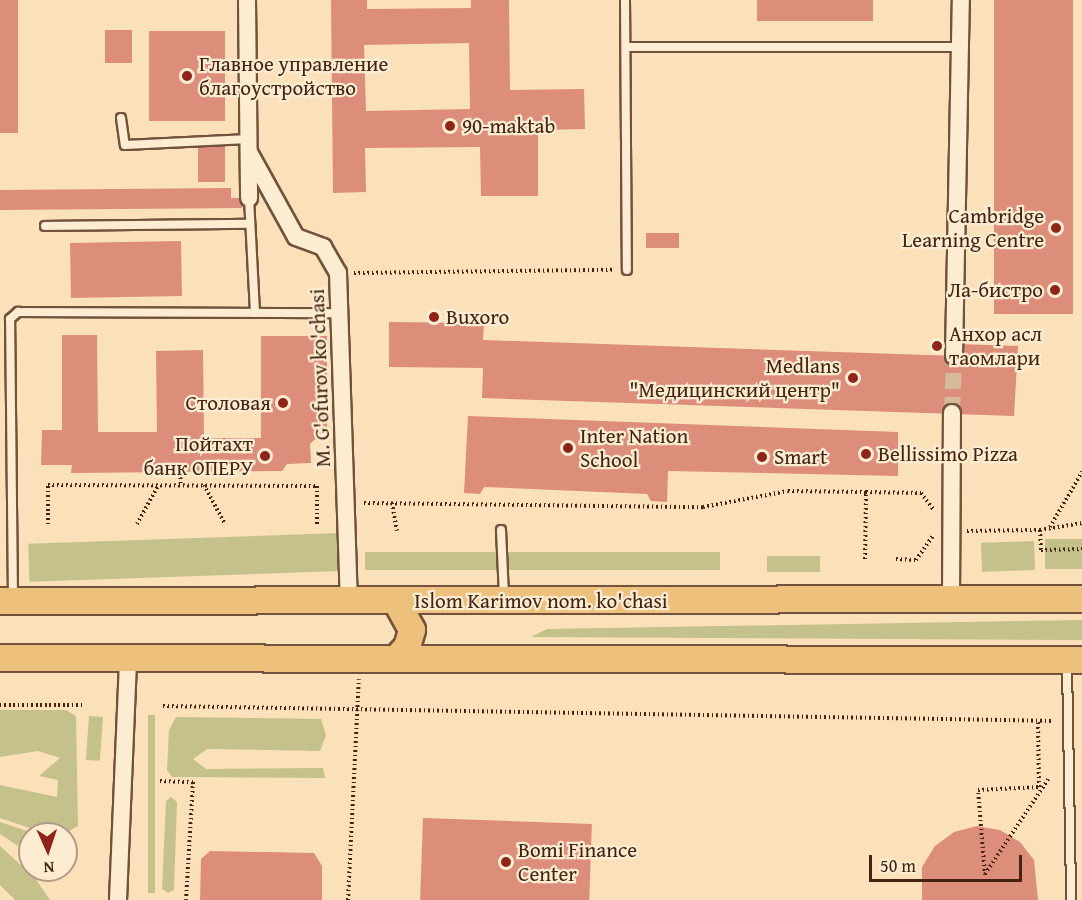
<!DOCTYPE html>
<html>
<head>
<meta charset="utf-8">
<style>
	body { margin:0 }
	#map { position:relative; width:1082px; height:900px; overflow:hidden; background:#fae1b9; font-family:"Gentium Book Plus",serif }
	div>[style] { position:absolute }
	[style*='--x'] { left:calc(var(--x)*1px); top:calc(var(--y)*1px); width:calc(var(--w)*1px); rotate:calc(var(--a)*1deg) }
	.green>* { inset:0; background:#c5c18b; transform-origin:0 0 }
	.building>* { inset:0; background:#dd8e7b; transform-origin:0 0 }
	.street-tunnel>* { height:16px; margin-top:-8px; transform-origin:0; background:repeating-linear-gradient(90deg,#d6bb98 0 16px,transparent 0 24px) }
	.path>* { height:4px; margin-top:-2px; transform-origin:0; background:repeating-linear-gradient(90deg,#442312 0 1.5px,transparent 0 4.5px) }
	.roads { filter:drop-shadow(2px 0 #72523c) drop-shadow(-2px 0 #72523c) drop-shadow(0 2px #72523c) drop-shadow(0 -2px #72523c) }
	.lane>* { height:8px; margin:-4px; padding:0 4px; transform-origin:4px; border-radius:4px; background:#fcecd2 }
	.street>* { height:16px; margin:-8px; padding:0 8px; transform-origin:8px; border-radius:8px; background:#fcecd2 }
	.primary>* { height:26px; margin:-13px; padding:0 13px; transform-origin:13px; border-radius:13px; background:#edc07c }
	.dots>* { width:16px; height:16px; translate:-50% -50%; box-sizing:border-box; border:3px solid #fcecd2; border-radius:50% }
	span { translate:-50% -50%; white-space:nowrap; text-align:center; line-height:1.15; -webkit-text-stroke:4.5px #fcecd2; paint-order:stroke }
	.poi-label { font-size:21px; color:#442312 }
	.left { translate:0 -50%; text-align:left }
	.right { translate:-100% -50%; text-align:right }
	.street-label { font-size:21px; color:#442312 }
	.north { position:absolute; left:18px; top:822px; width:60px; height:60px; box-sizing:border-box; background:#fcecd2; border:2px solid #b29c85; border-radius:50%; rotate:177deg; font-size:16px; font-weight:700; line-height:24px; text-align:center; color:#442312 }
	.north::after { content:''; display:block; margin:auto; width:21px; height:27px; background:#8f2418; clip-path:polygon(50% 0,100% 100%,50% 72%,0 100%) }
	.scale { position:absolute; left:869px; top:855px; width:153px; height:27px; box-sizing:border-box; border:3px solid #442312; border-top:0; padding-left:8px; font-size:18px; line-height:21px; white-space:nowrap; color:#442312; -webkit-text-stroke:4px #fcecd2; paint-order:stroke }
</style>
</head>
<body>
<div id="map">
	<div class="green">
		<i style="left:339px;top:533px;width:38px;height:311px;rotate:88deg"></i>
		<i style="left:1082px;top:539px;width:30px;height:37px;rotate:90deg"></i>
		<i style="left:1034px;top:541px;width:29px;height:53px;rotate:88deg"></i>
		<i style="left:720px;top:552px;width:18px;height:355px;rotate:90deg"></i>
		<i style="left:820px;top:556px;width:16px;height:53px;rotate:90deg"></i>
		<i style="clip-path:polygon(1082px 620px,1082px 640px,531px 637px,547px 629px)"></i>
		<i style="clip-path:polygon(0 710px,66px 710px,76px 716px,78px 826px,64px 834px,47px 834px,0 818px,0 785px,57px 797px,58px 780px,39px 776px,60px 758px,38px 751px,0 757px)"></i>
		<i style="left:148px;top:715px;width:7px;height:178px"></i>
		<i style="left:89px;top:716px;width:14px;height:44px;rotate:4deg"></i>
		<i style="clip-path:polygon(176px 717px,321px 719px,326px 735px,320px 751px,207px 749px,193px 759px,206px 769px,323px 768px,325px 778px,172px 777px,167px 770px,169px 730px)"></i>
		<i style="clip-path:polygon(171px 797px,177px 802px,174px 890px,168px 893px,162px 889px,166px 801px)"></i>
		<i style="clip-path:polygon(0 822px,36px 834px,30px 834px,30px 847px,21px 848px,0 834px)"></i>
		<i style="clip-path:polygon(0 846px,35px 878px,50px 900px,15px 900px,0 885px)"></i>
	</div>
	<div class="building">
		<i style="left:0;top:0;width:18px;height:133px"></i>
		<i style="clip-path:polygon(evenodd,331px 0,367px 0,367px 9px,471px 8px,471px 0,509px 0,510px 90px,584px 89px,585px 129px,538px 130px,538px 196px,481px 196px,480px 147px,365px 148px,366px 192px,333px 193px,331px 0,469px 43px,470px 109px,366px 111px,364px 45px,469px 43px)"></i>
		<i style="left:757px;top:0;width:116px;height:21px"></i>
		<i style="left:994px;top:0;width:79px;height:314px"></i>
		<i style="left:105px;top:30px;width:27px;height:33px"></i>
		<i style="left:149px;top:31px;width:76px;height:90px"></i>
		<i style="left:198px;top:144px;width:27px;height:38px"></i>
		<i style="clip-path:polygon(231px 188px,231px 198px,242px 198px,242px 208px,0 210px,0 190px)"></i>
		<i style="left:646px;top:233px;width:33px;height:15px"></i>
		<i style="left:181px;top:241px;width:55px;height:111px;rotate:89deg"></i>
		<i style="clip-path:polygon(389px 322px,484px 323px,483px 340px,957px 356px,958px 344px,1018px 346px,1014px 416px,482px 398px,483px 368px,389px 367px)"></i>
		<i style="clip-path:polygon(62px 335px,97px 335px,98px 432px,157px 432px,156px 351px,203px 350px,204px 438px,261px 438px,261px 336px,327px 336px,327px 428px,310px 444px,311px 463px,287px 464px,282px 471px,71px 473px,72px 465px,41px 465px,42px 430px,62px 430px)"></i>
		<i style="clip-path:polygon(468px 416px,898px 432px,898px 476px,668px 471px,667px 502px,651px 501px,647px 494px,484px 487px,480px 494px,464px 493px)"></i>
		<i style="left:423px;top:818px;width:169px;height:82px;rotate:2deg"></i>
		<i style="clip-path:polygon(977px 826px,1000px 830px,1020px 842px,1034px 860px,1038px 900px,922px 900px,922px 867px,935px 846px,954px 832px)"></i>
		<i style="clip-path:polygon(210px 851px,314px 853px,322px 866px,322px 900px,200px 900px,201px 859px)"></i>
	</div>
	<div class="street-tunnel">
		<i style="--x:952;--y:413;--w:57;--a:-88"></i>
	</div>
	<div class="path">
		<i style="--x:354;--y:273;--w:260;--a:-0.7"></i>
		<i style="--x:180;--y:473;--w:13;--a:86"></i>
		<i style="--x:204;--y:485;--w:44;--a:61.7"></i>
		<i style="--x:364;--y:503;--w:339;--a:0.7"></i>
		<i style="--x:703;--y:507;--w:86;--a:-10.7"></i>
		<i style="--x:788;--y:491;--w:78;--a:0.7"></i>
		<i style="--x:866;--y:492;--w:55;--a:1"></i>
		<i style="--x:921;--y:493;--w:21;--a:53"></i>
		<i style="--x:392;--y:503;--w:28;--a:80"></i>
		<i style="--x:48;--y:524;--w:39;--a:-90"></i>
		<i style="--x:48;--y:485;--w:269;--a:0.2"></i>
		<i style="--x:317;--y:486;--w:38;--a:90"></i>
		<i style="--x:137;--y:524;--w:43;--a:-61.1"></i>
		<i style="--x:1050;--y:527;--w:64;--a:-59.8"></i>
		<i style="--x:1040;--y:530;--w:20;--a:87"></i>
		<i style="--x:1041;--y:550;--w:41;--a:-1.4"></i>
		<i style="--x:967;--y:531;--w:73;--a:-0.8"></i>
		<i style="--x:1040;--y:530;--w:43;--a:-9.5"></i>
		<i style="--x:865;--y:559;--w:67;--a:-89.1"></i>
		<i style="--x:896;--y:559;--w:20;--a:3"></i>
		<i style="--x:916;--y:560;--w:29;--a:-55"></i>
		<i style="--x:0;--y:705;--w:85;--a:0"></i>
		<i style="--x:163;--y:706;--w:891;--a:0.96"></i>
		<i style="--x:160;--y:781;--w:33;--a:2"></i>
		<i style="--x:193;--y:782;--w:118;--a:93.4"></i>
		<i style="--x:985;--y:874;--w:115;--a:-56.3"></i>
		<i style="--x:985;--y:875;--w:85;--a:-94.7"></i>
		<i style="--x:978;--y:790;--w:61;--a:-2.8"></i>
		<i style="--x:1039;--y:787;--w:65;--a:-90.9"></i>
		<i style="--x:348;--y:900;--w:221;--a:-87.2"></i>
	</div>
	<div class="roads">
		<div class="lane">
			<i style="--x:625;--y:0;--w:270;--a:89.6"></i>
			<i style="--x:626;--y:47;--w:334;--a:0"></i>
			<i style="--x:121;--y:118;--w:27;--a:82"></i>
			<i style="--x:125;--y:145;--w:124;--a:-2.8"></i>
			<i style="--x:249;--y:198;--w:115;--a:87"></i>
			<i style="--x:45;--y:226;--w:203;--a:-0.6"></i>
			<i style="--x:501;--y:530;--w:67;--a:87.4"></i>
			<i style="--x:13;--y:598;--w:279;--a:-90.6"></i>
			<i style="--x:10;--y:319;--w:11;--a:-41"></i>
			<i style="--x:18;--y:312;--w:322;--a:0.2"></i>
			<i style="--x:1067;--y:663;--w:237;--a:89"></i>
		</div>
		<div class="street">
			<i style="--x:247;--y:0;--w:198;--a:89.4"></i>
			<i style="--x:249;--y:152;--w:97;--a:61.1"></i>
			<i style="--x:296;--y:237;--w:29;--a:20"></i>
			<i style="--x:323;--y:247;--w:30;--a:60"></i>
			<i style="--x:338;--y:273;--w:328;--a:88.1"></i>
			<i style="--x:954;--y:356;--w:356;--a:-88.9"></i>
			<i style="--x:951;--y:600;--w:187;--a:-89.7"></i>
			<i style="--x:118;--y:900;--w:242;--a:-87.6"></i>
		</div>
		<div class="primary">
			<i style="--x:0;--y:601;--w:1082;--a:-0.11"></i>
			<i style="--x:396;--y:601;--w:33;--a:61"></i>
			<i style="--x:412;--y:630;--w:18;--a:106"></i>
			<i style="--x:407;--y:647;--w:16;--a:133"></i>
			<i style="--x:0;--y:658;--w:1082;--a:0.11"></i>
		</div>
	</div>
	<div class="dots">
		<i style="left:187px;top:76px;background:#8f2418"></i>
		<i style="left:450px;top:126px;background:#8f2418"></i>
		<i style="left:1056px;top:228px;background:#8f2418"></i>
		<i style="left:1055px;top:290px;background:#8f2418"></i>
		<i style="left:434px;top:317px;background:#8f2418"></i>
		<i style="left:937px;top:346px;background:#8f2418"></i>
		<i style="left:853px;top:378px;background:#8f2418"></i>
		<i style="left:283px;top:403px;background:#8f2418"></i>
		<i style="left:568px;top:448px;background:#8f2418"></i>
		<i style="left:866px;top:454px;background:#8f2418"></i>
		<i style="left:265px;top:456px;background:#8f2418"></i>
		<i style="left:762px;top:457px;background:#8f2418"></i>
		<i style="left:506px;top:862px;background:#8f2418"></i>
	</div>
	<div class="poi-label">
		<span class="left" style="left:199px;top:76px">Главное управление<br>благоустройство</span>
		<span class="left" style="left:462px;top:126px">90-maktab</span>
		<span class="right" style="left:1044px;top:228px">Cambridge<br>Learning Centre</span>
		<span class="right" style="left:1043px;top:290px">Ла-бистро</span>
		<span class="left" style="left:446px;top:317px">Buxoro</span>
		<span class="left" style="left:949px;top:346px">Анхор асл<br>таомлари</span>
		<span class="right" style="left:840px;top:378px">Medlans<br>"Медицинский центр"</span>
		<span class="right" style="left:271px;top:403px">Столовая</span>
		<span class="left" style="left:580px;top:448px">Inter Nation<br>School</span>
		<span class="right" style="left:253px;top:456px">Пойтахт<br>банк ОПЕРУ</span>
		<span class="left" style="left:878px;top:454px">Bellissimo Pizza</span>
		<span class="left" style="left:774px;top:457px">Smart</span>
		<span class="left" style="left:518px;top:862px">Bomi Finance<br>Center</span>
	</div>
	<div class="street-label">
		<span style="left:320px;top:378px;rotate:-92deg">M. G'ofurov ko'chasi</span>
		<span style="left:541px;top:601px">Islom Karimov nom. ko'chasi</span>
	</div>
	<div class="north">N</div>
	<div class="scale">50 m</div>
</div>
</body>
</html>
